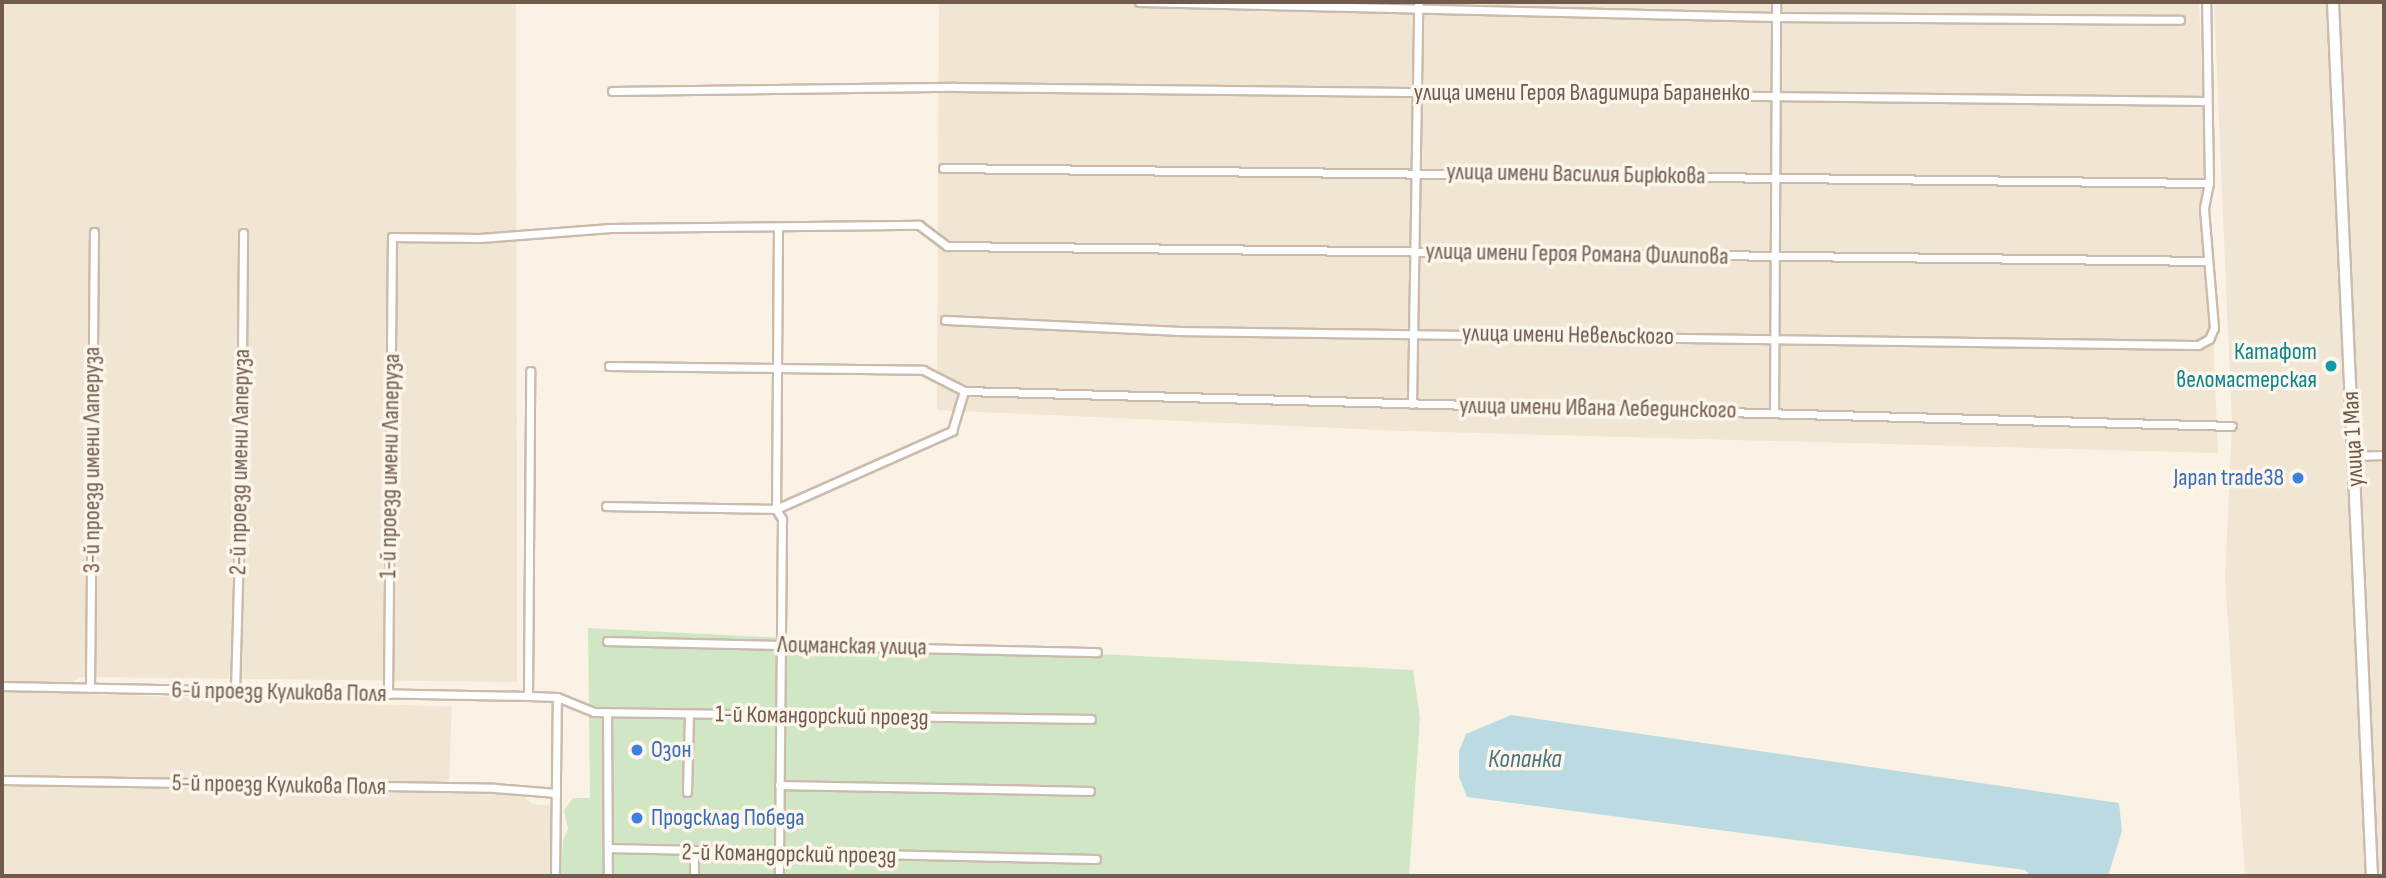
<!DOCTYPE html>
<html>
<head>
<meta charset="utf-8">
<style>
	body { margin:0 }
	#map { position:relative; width:2386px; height:878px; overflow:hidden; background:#faf3e5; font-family:"Sofia Sans Condensed",sans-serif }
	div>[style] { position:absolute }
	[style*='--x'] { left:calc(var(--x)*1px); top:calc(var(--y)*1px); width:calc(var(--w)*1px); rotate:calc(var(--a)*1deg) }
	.residential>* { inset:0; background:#f1e5d4; transform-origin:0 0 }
	.green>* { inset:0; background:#d1e6c5 }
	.water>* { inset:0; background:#bbdae2 }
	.roads { filter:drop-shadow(2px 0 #cbbbac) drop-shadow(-2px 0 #cbbbac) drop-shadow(0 2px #cbbbac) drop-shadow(0 -2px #cbbbac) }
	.minor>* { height:7px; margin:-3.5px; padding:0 3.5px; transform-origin:3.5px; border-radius:3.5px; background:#fff }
	.tertiary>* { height:10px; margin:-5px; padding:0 5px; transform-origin:5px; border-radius:5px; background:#fff }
	.dots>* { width:19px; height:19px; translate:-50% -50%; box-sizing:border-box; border:4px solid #fdf7eb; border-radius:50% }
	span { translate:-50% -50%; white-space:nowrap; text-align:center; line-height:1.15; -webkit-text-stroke:7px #fdf7eb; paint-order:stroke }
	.street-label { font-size:24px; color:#715b4d }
	.culture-label { font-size:24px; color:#0d838f }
	.right { translate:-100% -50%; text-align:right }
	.shop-label { font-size:24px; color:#366cbe }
	.left { translate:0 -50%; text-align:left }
	.water-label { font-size:26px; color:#487582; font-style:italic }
	.frame { position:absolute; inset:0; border:4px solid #715b4d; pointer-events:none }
</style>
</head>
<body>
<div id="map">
	<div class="residential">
		<i style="clip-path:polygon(2px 2px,516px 2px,517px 682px,80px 677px,71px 683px,2px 682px)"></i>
		<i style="clip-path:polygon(939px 2px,2199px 2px,2218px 453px,1403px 431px,937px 410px)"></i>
		<i style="clip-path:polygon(2214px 2px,2384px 2px,2384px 876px,2245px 876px,2225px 579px,2232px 426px)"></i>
		<i style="left:2px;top:691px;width:450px;height:88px;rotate:2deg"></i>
		<i style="clip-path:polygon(2px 786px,520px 795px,533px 804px,560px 807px,560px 876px,2px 876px)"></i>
	</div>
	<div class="green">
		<i style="clip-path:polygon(588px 628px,1413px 670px,1420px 718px,1409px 876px,561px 876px,563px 840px,568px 829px,564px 810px,573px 798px,590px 798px)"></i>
	</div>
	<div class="water">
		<i style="clip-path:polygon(1511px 715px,2119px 803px,2122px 831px,2108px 876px,2031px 876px,2025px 870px,1467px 797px,1459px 777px,1459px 751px,1466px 734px)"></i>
	</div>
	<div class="roads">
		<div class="minor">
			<i style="--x:1139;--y:2;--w:637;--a:1.35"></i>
			<i style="--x:1776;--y:17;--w:404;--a:0.4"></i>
			<i style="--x:612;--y:91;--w:344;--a:-0.7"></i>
			<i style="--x:956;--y:87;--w:1251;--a:0.64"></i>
			<i style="--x:943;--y:168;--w:1266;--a:0.68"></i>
			<i style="--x:778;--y:227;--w:282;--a:90.4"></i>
			<i style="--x:776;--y:509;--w:12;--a:59"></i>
			<i style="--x:782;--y:519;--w:357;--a:90.5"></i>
			<i style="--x:945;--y:320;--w:232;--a:2.7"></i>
			<i style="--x:1177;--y:331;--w:1021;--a:0.79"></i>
			<i style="--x:2198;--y:345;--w:13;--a:-29"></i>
			<i style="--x:2209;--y:339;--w:12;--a:-66"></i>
			<i style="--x:2214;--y:328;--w:120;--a:-94.8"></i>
			<i style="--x:2204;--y:208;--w:25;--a:-79"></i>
			<i style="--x:2209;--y:183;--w:181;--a:-90.9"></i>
			<i style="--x:609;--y:366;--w:314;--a:0.7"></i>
			<i style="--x:923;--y:370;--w:46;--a:27.1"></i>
			<i style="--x:964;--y:391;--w:1268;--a:1.58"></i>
			<i style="--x:1412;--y:404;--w:402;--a:-89.1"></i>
			<i style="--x:1774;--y:413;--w:411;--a:-89.7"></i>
			<i style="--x:2354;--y:456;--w:30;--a:-2"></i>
			<i style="--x:606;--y:506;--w:170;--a:1"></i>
			<i style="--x:776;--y:509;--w:193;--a:-23.9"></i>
			<i style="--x:952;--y:431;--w:42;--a:-73.3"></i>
			<i style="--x:607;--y:641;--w:490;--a:1.3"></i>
			<i style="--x:2;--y:686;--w:526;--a:1.09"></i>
			<i style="--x:528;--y:696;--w:29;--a:2"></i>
			<i style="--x:557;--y:697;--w:40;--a:22"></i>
			<i style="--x:594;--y:712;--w:497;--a:0.8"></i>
			<i style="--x:90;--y:688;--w:456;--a:-89.5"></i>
			<i style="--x:235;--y:691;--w:220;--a:-88.4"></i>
			<i style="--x:241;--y:471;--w:238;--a:-89.5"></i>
			<i style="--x:388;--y:694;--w:457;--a:-89.5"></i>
			<i style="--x:392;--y:237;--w:88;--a:0.7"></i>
			<i style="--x:480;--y:238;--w:131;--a:-4.4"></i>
			<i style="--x:611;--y:228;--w:308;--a:-0.6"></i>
			<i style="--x:919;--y:225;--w:35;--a:37"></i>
			<i style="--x:947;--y:246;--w:1260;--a:0.68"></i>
			<i style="--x:528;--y:696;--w:325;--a:-89.6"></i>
			<i style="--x:607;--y:712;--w:164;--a:89.7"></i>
			<i style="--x:2;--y:780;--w:492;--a:0.9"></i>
			<i style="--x:494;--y:788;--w:62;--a:4.6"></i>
			<i style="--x:779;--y:785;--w:311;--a:1.1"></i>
			<i style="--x:687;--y:792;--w:78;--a:-88.5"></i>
			<i style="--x:608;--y:848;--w:488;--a:1.3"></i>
			<i style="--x:694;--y:853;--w:23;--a:90"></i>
			<i style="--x:555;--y:876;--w:179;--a:-89.4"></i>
		</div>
		<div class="tertiary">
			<i style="--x:2333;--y:2;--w:875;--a:87.45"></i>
		</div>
	</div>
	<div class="dots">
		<i style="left:2331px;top:366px;background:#0f9aa8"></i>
		<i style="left:2298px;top:478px;background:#3f7fe0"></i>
		<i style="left:637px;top:750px;background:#3f7fe0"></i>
		<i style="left:637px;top:818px;background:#3f7fe0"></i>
	</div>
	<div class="street-label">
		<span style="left:1582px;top:93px">улица имени Героя Владимира Бараненко</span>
		<span style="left:1576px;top:174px;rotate:1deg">улица имени Василия Бирюкова</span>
		<span style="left:1577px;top:254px;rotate:1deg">улица имени Героя Романа Филипова</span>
		<span style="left:1568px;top:335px;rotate:1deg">улица имени Невельского</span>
		<span style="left:1598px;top:408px;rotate:1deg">улица имени Ивана Лебединского</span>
		<span style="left:2353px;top:439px;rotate:-93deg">улица 1 Мая</span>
		<span style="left:92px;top:460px;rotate:-90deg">3-й проезд имени Лаперуза</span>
		<span style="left:240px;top:462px;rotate:-89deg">2-й проезд имени Лаперуза</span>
		<span style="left:390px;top:466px;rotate:-89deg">1-й проезд имени Лаперуза</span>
		<span style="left:852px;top:646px;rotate:1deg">Лоцманская улица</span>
		<span style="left:279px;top:692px;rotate:1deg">6-й проезд Куликова Поля</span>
		<span style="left:822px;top:716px;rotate:1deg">1-й Командорский проезд</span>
		<span style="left:279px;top:785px;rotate:1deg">5-й проезд Куликова Поля</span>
		<span style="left:789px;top:854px;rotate:1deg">2-й Командорский проезд</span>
	</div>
	<div class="culture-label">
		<span class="right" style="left:2317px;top:366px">Катафот<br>веломастерская</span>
	</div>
	<div class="shop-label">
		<span class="right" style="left:2284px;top:478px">Japan trade38</span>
		<span class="left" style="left:651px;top:750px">Озон</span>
		<span class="left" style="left:651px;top:818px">Продсклад Победа</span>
	</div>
	<div class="water-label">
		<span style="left:1525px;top:760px">Копанка</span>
	</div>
	<div class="frame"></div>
</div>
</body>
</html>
